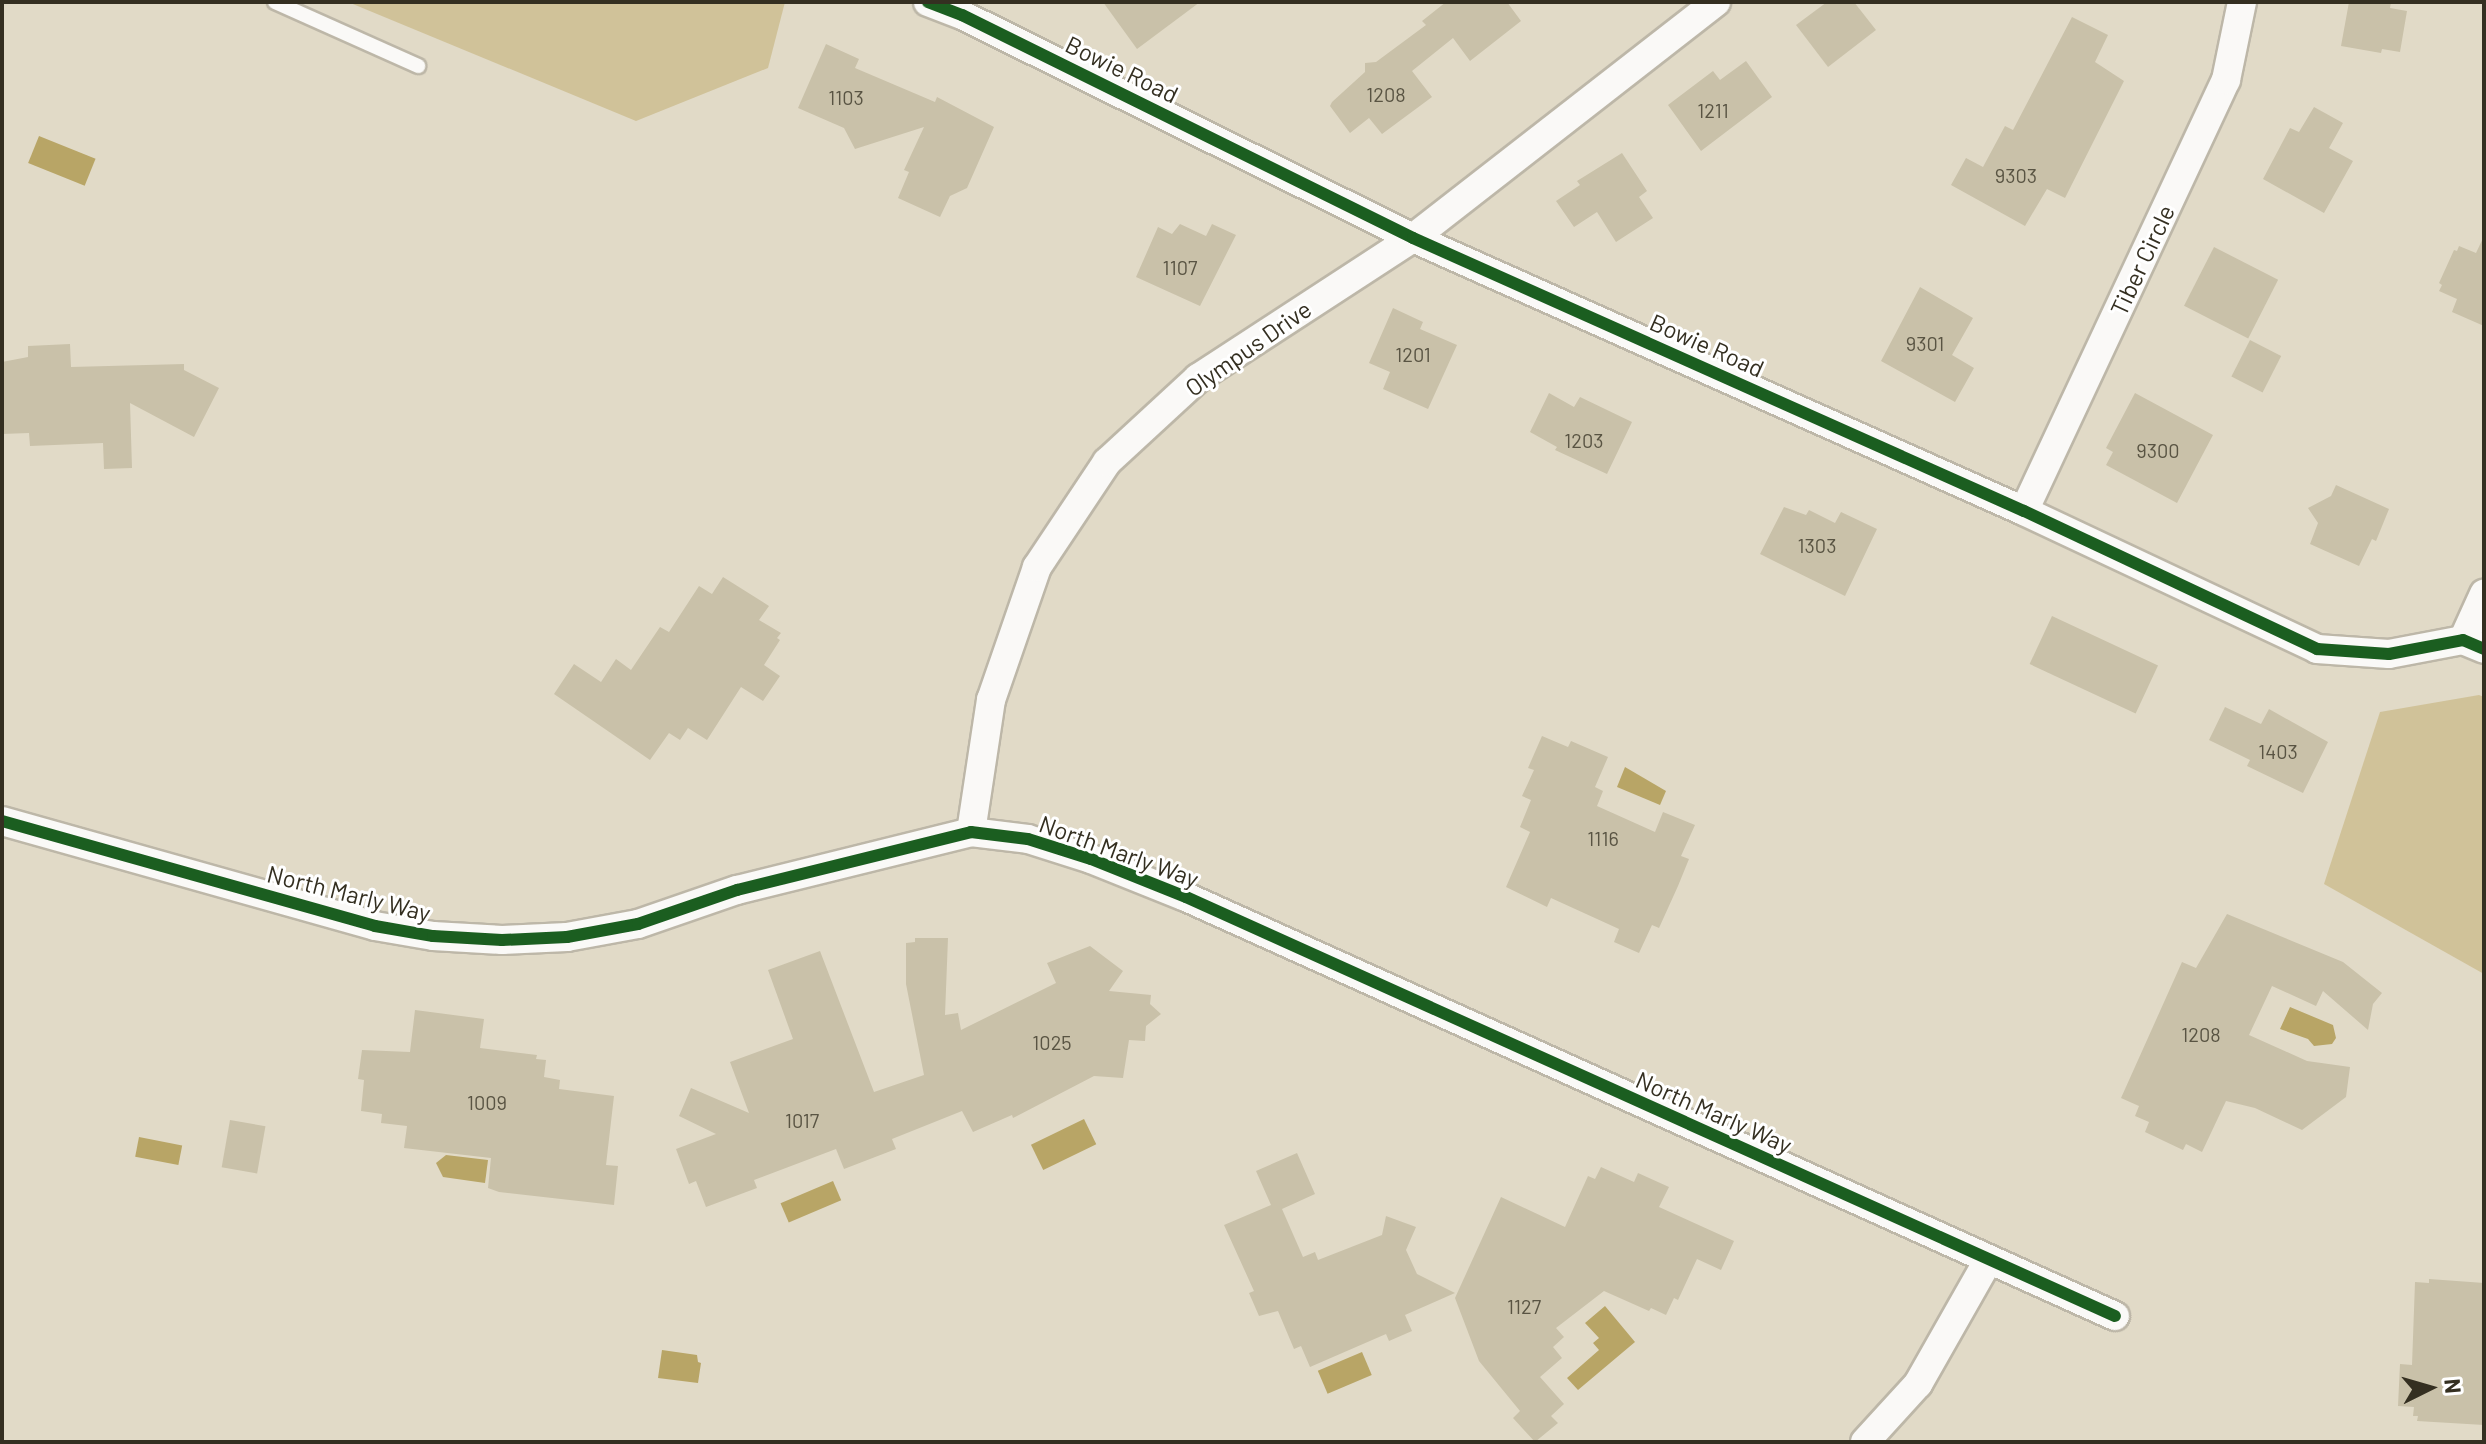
<!DOCTYPE html>
<html>
<head>
<meta charset="utf-8">
<style>
	body { margin:0 }
	#map { position:relative; width:2486px; height:1444px; overflow:hidden; background:#e1dac7; font-family:Barlow,sans-serif }
	div>[style] { position:absolute }
	[style*='--x'] { left:calc(var(--x)*1px); top:calc(var(--y)*1px); width:calc(var(--w)*1px); rotate:calc(var(--a)*1deg) }
	.green>* { inset:0; background:#d0c299 }
	.water>* { inset:0; background:#b8a566; transform-origin:0 0 }
	.building>* { inset:0; background:#c9c1a9; transform-origin:0 0 }
	.roads { filter:drop-shadow(2px 0 #bdb7a8) drop-shadow(-2px 0 #bdb7a8) drop-shadow(0 2px #bdb7a8) drop-shadow(0 -2px #bdb7a8) }
	.lane>* { height:14px; margin:-7px; padding:0 7px; transform-origin:7px; border-radius:7px; background:#faf9f7 }
	.street>* { height:28px; margin:-14px; padding:0 14px; transform-origin:14px; border-radius:14px; background:#faf9f7 }
	.cycleway>* { height:12px; margin:-6px; padding:0 6px; transform-origin:6px; border-radius:6px; background:#1b5e20 }
	span { translate:-50% -50%; white-space:nowrap; text-align:center; line-height:1.15; -webkit-text-stroke:6px #fff; paint-order:stroke }
	.number-label { font-size:20px; color:#595443 }
	.number-label span { -webkit-text-stroke-width:0 }
	.street-label { font-size:24px; color:#342f21 }
	.frame { position:absolute; inset:0; border:4px solid #342f21; pointer-events:none }
	.north { position:absolute; left:2390px; top:1348px; width:80px; height:80px; -webkit-text-stroke:6px #fff; paint-order:stroke; rotate:85deg; font-size:22px; font-weight:700; line-height:32px; text-align:center; color:#342f21 }
	.north::after { content:''; display:block; margin:auto; width:28px; height:36px; background:#342f21; clip-path:polygon(50% 0,100% 100%,50% 72%,0 100%) }
</style>
</head>
<body>
<div id="map">
	<div class="green">
		<i style="clip-path:polygon(348px 2px,785px 2px,768px 68px,636px 121px)"></i>
		<i style="clip-path:polygon(2479px 695px,2484px 697px,2484px 974px,2324px 884px,2380px 712px)"></i>
	</div>
	<div class="water">
		<i style="left:39px;top:136px;width:61px;height:29px;rotate:22deg"></i>
		<i style="clip-path:polygon(1625px 767px,1666px 791px,1660px 805px,1617px 787px)"></i>
		<i style="clip-path:polygon(2290px 1007px,2333px 1025px,2336px 1038px,2332px 1044px,2314px 1046px,2308px 1039px,2280px 1029px)"></i>
		<i style="left:1084px;top:1119px;width:28px;height:59px;rotate:64deg"></i>
		<i style="left:139px;top:1137px;width:44px;height:20px;rotate:11deg"></i>
		<i style="clip-path:polygon(446px 1155px,488px 1160px,485px 1183px,443px 1177px,436px 1163px)"></i>
		<i style="left:833px;top:1181px;width:21px;height:57px;rotate:67deg"></i>
		<i style="clip-path:polygon(1605px 1306px,1635px 1342px,1578px 1390px,1567px 1378px,1599px 1350px,1593px 1343px,1599px 1338px,1585px 1323px)"></i>
		<i style="clip-path:polygon(662px 1350px,697px 1355px,698px 1362px,701px 1363px,698px 1383px,658px 1378px)"></i>
		<i style="left:1362px;top:1352px;width:25px;height:48px;rotate:67deg"></i>
	</div>
	<div class="building">
		<i style="clip-path:polygon(1103px 2px,1200px 2px,1137px 49px)"></i>
		<i style="clip-path:polygon(1446px 2px,1507px 2px,1521px 21px,1470px 61px,1453px 38px,1412px 71px,1432px 97px,1382px 134px,1369px 118px,1350px 133px,1330px 106px,1332px 102px,1365px 72px,1365px 63px,1376px 62px,1426px 25px,1422px 21px)"></i>
		<i style="clip-path:polygon(1827px 2px,1854px 2px,1876px 30px,1828px 67px,1796px 25px)"></i>
		<i style="clip-path:polygon(2349px 2px,2391px 2px,2390px 8px,2407px 11px,2400px 52px,2382px 49px,2381px 53px,2341px 46px)"></i>
		<i style="clip-path:polygon(2072px 17px,2108px 35px,2095px 62px,2124px 81px,2065px 198px,2047px 189px,2025px 226px,1951px 185px,1966px 158px,1983px 167px,2005px 126px,2013px 130px)"></i>
		<i style="clip-path:polygon(826px 44px,859px 59px,855px 68px,935px 102px,937px 97px,994px 127px,967px 188px,950px 196px,940px 217px,898px 198px,909px 172px,904px 170px,924px 127px,855px 149px,844px 128px,798px 108px)"></i>
		<i style="clip-path:polygon(1746px 61px,1772px 97px,1701px 151px,1668px 105px,1713px 71px,1720px 80px)"></i>
		<i style="clip-path:polygon(2314px 107px,2343px 123px,2329px 148px,2353px 161px,2324px 213px,2263px 179px,2290px 128px,2299px 132px)"></i>
		<i style="clip-path:polygon(1622px 153px,1647px 191px,1639px 197px,1653px 218px,1616px 242px,1597px 212px,1574px 227px,1556px 201px,1580px 185px,1577px 181px)"></i>
		<i style="clip-path:polygon(1180px 224px,1206px 236px,1212px 224px,1236px 235px,1200px 306px,1136px 277px,1158px 227px,1172px 234px)"></i>
		<i style="clip-path:polygon(2484px 236px,2484px 326px,2452px 312px,2457px 299px,2439px 291px,2442px 285px,2439px 283px,2454px 250px,2457px 251px,2459px 246px,2476px 253px)"></i>
		<i style="left:2214px;top:247px;width:72px;height:66px;rotate:27deg"></i>
		<i style="clip-path:polygon(1920px 287px,1973px 318px,1952px 355px,1974px 368px,1955px 402px,1881px 361px)"></i>
		<i style="clip-path:polygon(1393px 308px,1423px 322px,1420px 329px,1457px 345px,1428px 409px,1383px 389px,1390px 372px,1369px 363px)"></i>
		<i style="left:2250px;top:340px;width:35px;height:41px;rotate:27deg"></i>
		<i style="clip-path:polygon(70px 344px,71px 367px,184px 364px,184px 370px,219px 388px,194px 437px,130px 403px,132px 468px,104px 469px,103px 443px,30px 446px,29px 433px,2px 434px,2px 362px,28px 357px,28px 346px)"></i>
		<i style="clip-path:polygon(1549px 393px,1574px 407px,1580px 397px,1632px 422px,1607px 474px,1555px 450px,1557px 447px,1530px 432px)"></i>
		<i style="clip-path:polygon(2135px 393px,2213px 435px,2177px 503px,2106px 465px,2113px 452px,2106px 448px)"></i>
		<i style="clip-path:polygon(2336px 485px,2389px 509px,2376px 541px,2372px 539px,2359px 566px,2310px 544px,2318px 523px,2308px 508px,2331px 496px)"></i>
		<i style="clip-path:polygon(1784px 507px,1806px 515px,1809px 510px,1835px 523px,1841px 512px,1877px 529px,1845px 596px,1760px 554px)"></i>
		<i style="clip-path:polygon(723px 577px,769px 606px,759px 620px,781px 633px,777px 638px,780px 640px,764px 665px,780px 676px,763px 701px,741px 687px,707px 740px,688px 728px,680px 740px,669px 733px,650px 760px,554px 694px,574px 664px,601px 682px,616px 659px,631px 670px,660px 627px,669px 632px,699px 586px,712px 594px)"></i>
		<i style="left:2052px;top:616px;width:117px;height:53px;rotate:25deg"></i>
		<i style="clip-path:polygon(2225px 707px,2261px 724px,2269px 709px,2328px 742px,2303px 793px,2247px 766px,2250px 760px,2209px 740px)"></i>
		<i style="clip-path:polygon(1542px 736px,1568px 747px,1571px 741px,1608px 757px,1595px 787px,1603px 791px,1597px 806px,1655px 832px,1663px 812px,1695px 825px,1681px 856px,1689px 859px,1678px 886px,1659px 928px,1652px 925px,1639px 953px,1614px 942px,1619px 929px,1551px 898px,1547px 907px,1506px 887px,1530px 832px,1520px 827px,1531px 800px,1522px 796px,1534px 770px,1528px 768px)"></i>
		<i style="clip-path:polygon(2227px 914px,2343px 962px,2382px 993px,2373px 1004px,2368px 1030px,2323px 991px,2316px 1006px,2272px 986px,2249px 1035px,2307px 1061px,2350px 1067px,2346px 1097px,2302px 1130px,2255px 1108px,2226px 1101px,2202px 1152px,2186px 1144px,2183px 1150px,2145px 1132px,2149px 1122px,2135px 1116px,2139px 1106px,2121px 1098px,2182px 962px,2196px 968px)"></i>
		<i style="clip-path:polygon(915px 938px,948px 938px,945px 1015px,958px 1013px,961px 1030px,1056px 983px,1047px 963px,1090px 946px,1123px 971px,1109px 991px,1151px 995px,1150px 1004px,1161px 1014px,1146px 1026px,1145px 1041px,1129px 1040px,1123px 1078px,1094px 1076px,1013px 1118px,1012px 1115px,973px 1132px,962px 1111px,892px 1139px,896px 1149px,844px 1169px,836px 1149px,754px 1180px,757px 1188px,706px 1207px,696px 1181px,689px 1184px,676px 1149px,716px 1134px,679px 1116px,691px 1088px,749px 1113px,730px 1062px,793px 1039px,768px 970px,820px 951px,874px 1092px,924px 1075px,906px 984px,906px 943px,915px 942px)"></i>
		<i style="clip-path:polygon(415px 1010px,484px 1019px,480px 1048px,537px 1055px,536px 1059px,546px 1060px,544px 1077px,560px 1080px,559px 1089px,614px 1096px,606px 1165px,618px 1166px,614px 1205px,499px 1192px,488px 1188px,491px 1158px,404px 1148px,407px 1126px,381px 1123px,382px 1114px,361px 1111px,364px 1080px,358px 1079px,362px 1050px,410px 1052px)"></i>
		<i style="left:230px;top:1120px;width:36px;height:48px;rotate:10deg"></i>
		<i style="clip-path:polygon(1297px 1153px,1315px 1194px,1282px 1209px,1303px 1257px,1315px 1252px,1318px 1260px,1382px 1235px,1386px 1216px,1416px 1227px,1406px 1250px,1417px 1274px,1455px 1293px,1405px 1315px,1412px 1331px,1389px 1341px,1386px 1334px,1310px 1367px,1301px 1346px,1294px 1349px,1278px 1311px,1259px 1316px,1249px 1293px,1254px 1291px,1224px 1225px,1271px 1205px,1256px 1171px)"></i>
		<i style="clip-path:polygon(1601px 1167px,1634px 1182px,1638px 1173px,1669px 1187px,1659px 1207px,1734px 1241px,1721px 1270px,1697px 1259px,1678px 1300px,1674px 1298px,1666px 1315px,1651px 1308px,1649px 1311px,1604px 1291px,1556px 1328px,1564px 1337px,1553px 1347px,1562px 1358px,1540px 1377px,1564px 1404px,1551px 1416px,1558px 1423px,1535px 1442px,1513px 1418px,1520px 1411px,1479px 1361px,1455px 1298px,1501px 1197px,1565px 1227px,1588px 1176px,1595px 1179px)"></i>
		<i style="clip-path:polygon(2429px 1279px,2484px 1283px,2484px 1425px,2417px 1421px,2418px 1416px,2413px 1416px,2414px 1407px,2398px 1406px,2400px 1364px,2412px 1365px,2415px 1282px,2429px 1283px)"></i>
	</div>
	<div class="roads">
		<div class="lane">
			<i style="--x:275;--y:2;--w:157;--a:24.1"></i>
		</div>
		<div class="street">
			<i style="--x:928;--y:2;--w:36;--a:21"></i>
			<i style="--x:962;--y:15;--w:503;--a:26.31"></i>
			<i style="--x:1413;--y:238;--w:669;--a:24.08"></i>
			<i style="--x:2024;--y:511;--w:324;--a:25.2"></i>
			<i style="--x:2317;--y:649;--w:72;--a:4"></i>
			<i style="--x:2389;--y:654;--w:75;--a:-10.7"></i>
			<i style="--x:2463;--y:640;--w:23;--a:23"></i>
			<i style="--x:2024;--y:511;--w:476;--a:-64.9"></i>
			<i style="--x:2226;--y:80;--w:80;--a:-78.4"></i>
			<i style="--x:2463;--y:640;--w:51;--a:-65.5"></i>
			<i style="--x:2;--y:821;--w:387;--a:15.7"></i>
			<i style="--x:375;--y:926;--w:59;--a:9.8"></i>
			<i style="--x:433;--y:936;--w:69;--a:3.3"></i>
			<i style="--x:502;--y:940;--w:65;--a:-2.6"></i>
			<i style="--x:567;--y:937;--w:72;--a:-10.4"></i>
			<i style="--x:638;--y:924;--w:105;--a:-19"></i>
			<i style="--x:737;--y:890;--w:241;--a:-13.9"></i>
			<i style="--x:971;--y:832;--w:57;--a:7"></i>
			<i style="--x:1028;--y:839;--w:66;--a:17.6"></i>
			<i style="--x:1091;--y:859;--w:102;--a:21.8"></i>
			<i style="--x:1186;--y:897;--w:1019;--a:24.28"></i>
			<i style="--x:971;--y:832;--w:134;--a:-81.4"></i>
			<i style="--x:991;--y:700;--w:141;--a:-70.9"></i>
			<i style="--x:1037;--y:567;--w:126;--a:-56.3"></i>
			<i style="--x:1107;--y:462;--w:124;--a:-42.7"></i>
			<i style="--x:1198;--y:378;--w:257;--a:-33.1"></i>
			<i style="--x:1413;--y:238;--w:384;--a:-37.9"></i>
			<i style="--x:1865;--y:1442;--w:79;--a:-47.6"></i>
			<i style="--x:1918;--y:1384;--w:142;--a:-60.4"></i>
		</div>
	</div>
	<div class="cycleway">
		<i style="--x:928;--y:2;--w:36;--a:21"></i>
		<i style="--x:962;--y:15;--w:503;--a:26.31"></i>
		<i style="--x:1413;--y:238;--w:669;--a:24.08"></i>
		<i style="--x:2024;--y:511;--w:324;--a:25.2"></i>
		<i style="--x:2317;--y:649;--w:72;--a:4"></i>
		<i style="--x:2389;--y:654;--w:75;--a:-10.7"></i>
		<i style="--x:2463;--y:640;--w:23;--a:23"></i>
		<i style="--x:2;--y:821;--w:387;--a:15.7"></i>
		<i style="--x:375;--y:926;--w:59;--a:9.8"></i>
		<i style="--x:433;--y:936;--w:69;--a:3.3"></i>
		<i style="--x:502;--y:940;--w:65;--a:-2.6"></i>
		<i style="--x:567;--y:937;--w:72;--a:-10.4"></i>
		<i style="--x:638;--y:924;--w:105;--a:-19"></i>
		<i style="--x:737;--y:890;--w:241;--a:-13.9"></i>
		<i style="--x:971;--y:832;--w:57;--a:7"></i>
		<i style="--x:1028;--y:839;--w:66;--a:17.6"></i>
		<i style="--x:1091;--y:859;--w:102;--a:21.8"></i>
		<i style="--x:1186;--y:897;--w:1019;--a:24.28"></i>
	</div>
	<div class="number-label">
		<span style="left:1386px;top:94px">1208</span>
		<span style="left:846px;top:97px">1103</span>
		<span style="left:1713px;top:110px">1211</span>
		<span style="left:2016px;top:175px">9303</span>
		<span style="left:1180px;top:267px">1107</span>
		<span style="left:1925px;top:343px">9301</span>
		<span style="left:1413px;top:354px">1201</span>
		<span style="left:1584px;top:440px">1203</span>
		<span style="left:2158px;top:450px">9300</span>
		<span style="left:1817px;top:545px">1303</span>
		<span style="left:2278px;top:751px">1403</span>
		<span style="left:1603px;top:838px">1116</span>
		<span style="left:2201px;top:1034px">1208</span>
		<span style="left:1052px;top:1042px">1025</span>
		<span style="left:487px;top:1102px">1009</span>
		<span style="left:802px;top:1120px">1017</span>
		<span style="left:1524px;top:1306px">1127</span>
	</div>
	<div class="street-label">
		<span style="left:1122px;top:69px;rotate:26deg">Bowie Road</span>
		<span style="left:2142px;top:260px;rotate:-65deg">Tiber Circle</span>
		<span style="left:1707px;top:345px;rotate:24deg">Bowie Road</span>
		<span style="left:1248px;top:348px;rotate:-35deg">Olympus Drive</span>
		<span style="left:1119px;top:851px;rotate:20deg">North Marly Way</span>
		<span style="left:349px;top:893px;rotate:14deg">North Marly Way</span>
		<span style="left:1714px;top:1112px;rotate:24deg">North Marly Way</span>
	</div>
	<div class="frame"></div>
	<div class="north">N</div>
</div>
</body>
</html>
